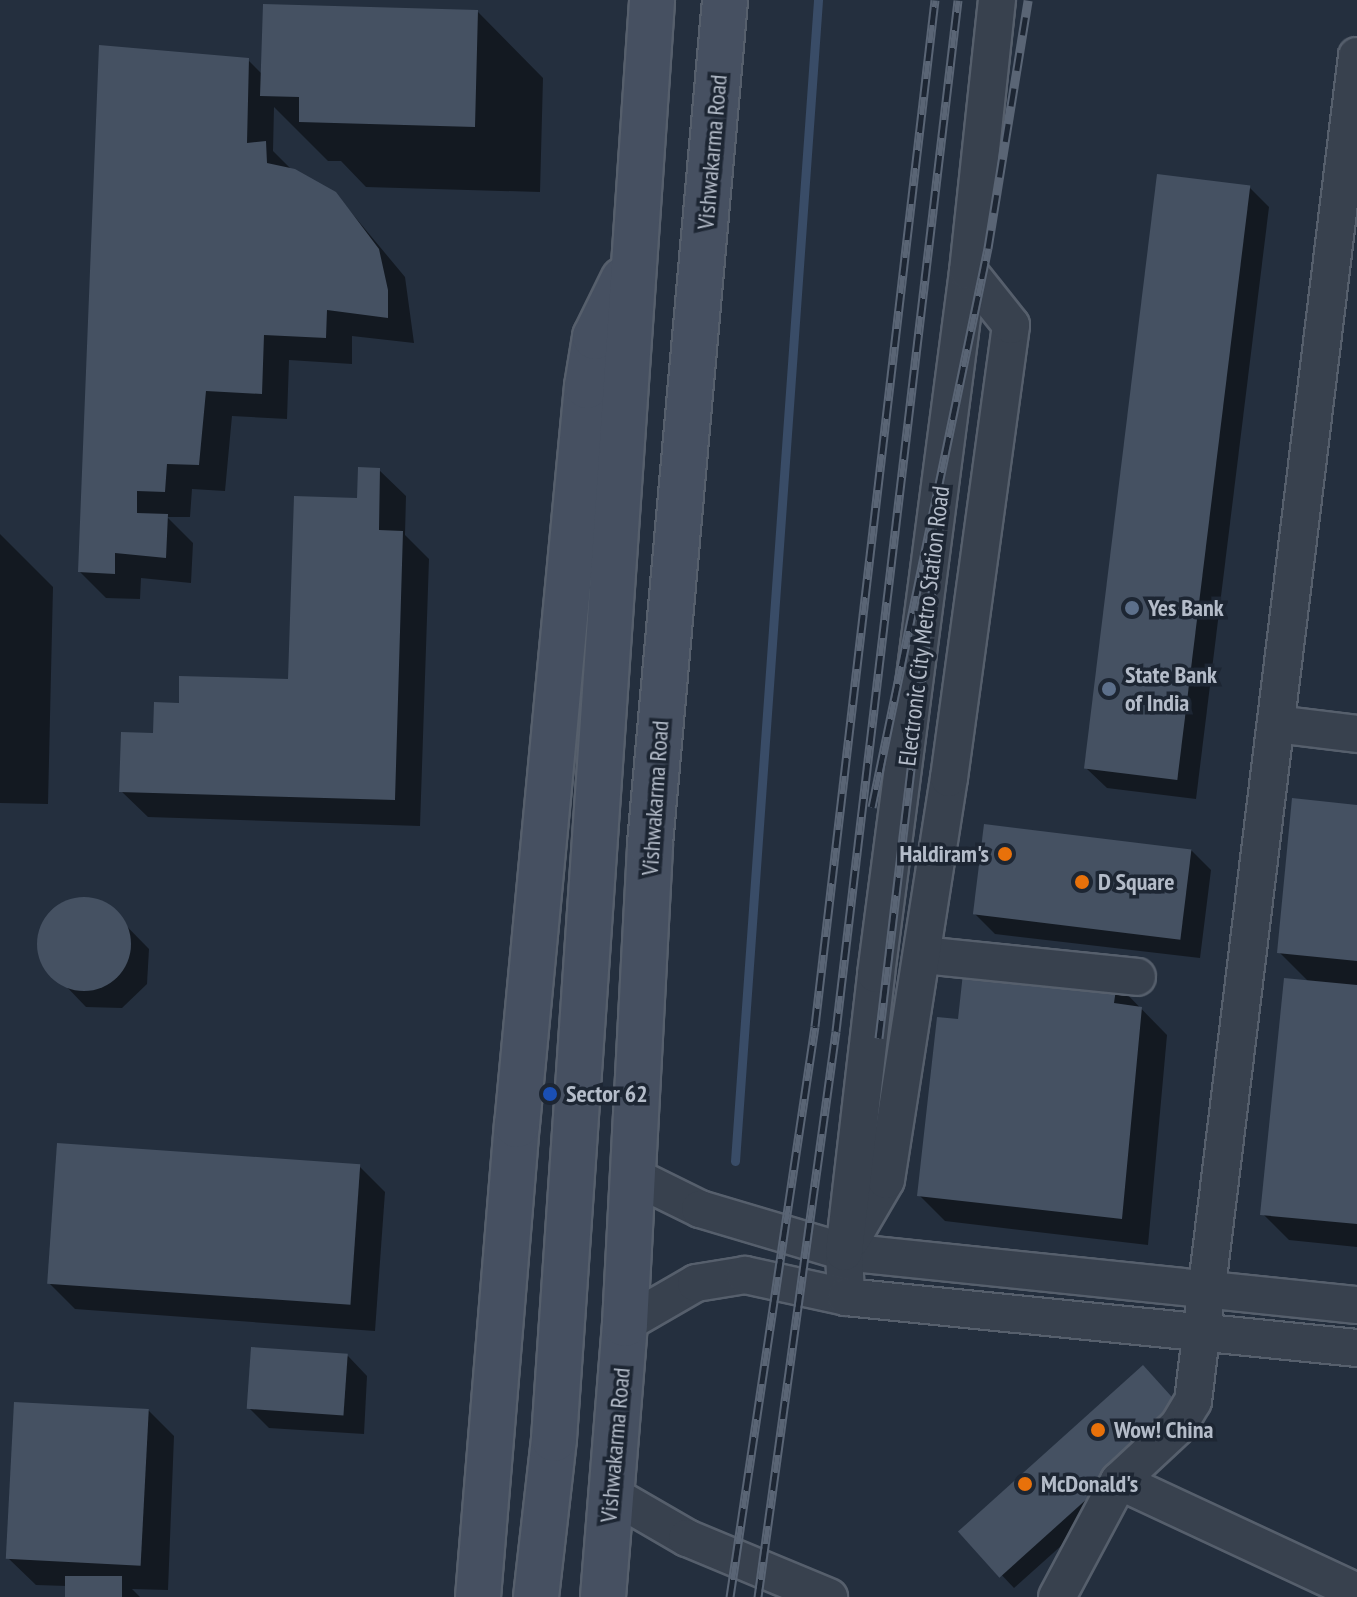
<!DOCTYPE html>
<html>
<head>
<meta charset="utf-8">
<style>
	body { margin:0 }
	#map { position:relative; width:1357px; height:1597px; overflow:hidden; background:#242f3e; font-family:"PT Sans Narrow",sans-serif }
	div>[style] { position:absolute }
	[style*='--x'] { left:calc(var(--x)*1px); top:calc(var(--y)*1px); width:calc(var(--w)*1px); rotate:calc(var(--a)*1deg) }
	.shadow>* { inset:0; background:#0007 }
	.stream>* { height:9px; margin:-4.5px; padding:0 4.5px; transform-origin:4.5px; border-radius:4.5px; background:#394c67 }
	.building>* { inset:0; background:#455162; transform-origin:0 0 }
	.round { border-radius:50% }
	.roads { filter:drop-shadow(2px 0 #565f6c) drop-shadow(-2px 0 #565f6c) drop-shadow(0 2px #565f6c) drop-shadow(0 -2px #565f6c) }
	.street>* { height:36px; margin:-18px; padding:0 18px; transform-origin:18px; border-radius:18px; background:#38414e }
	.secondary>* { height:44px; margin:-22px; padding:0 22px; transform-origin:22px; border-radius:22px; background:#465061 }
	.rail>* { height:9px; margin-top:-4.5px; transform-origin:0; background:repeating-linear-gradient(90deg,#1d2633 0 18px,#5a6575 0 36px); box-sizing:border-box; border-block:2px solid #5a6575 }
	.dots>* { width:22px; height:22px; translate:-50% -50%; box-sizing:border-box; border:4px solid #1d2633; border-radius:50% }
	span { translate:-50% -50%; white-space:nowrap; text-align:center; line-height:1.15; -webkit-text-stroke:7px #1d2633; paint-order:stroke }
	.street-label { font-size:24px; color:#b4bcc9 }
	.poi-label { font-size:24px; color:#b4bcc9; font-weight:700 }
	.left { translate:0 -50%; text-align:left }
	.right { translate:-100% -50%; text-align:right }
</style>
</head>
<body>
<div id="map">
	<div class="shadow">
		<i style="clip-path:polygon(478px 12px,543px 78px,540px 192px,366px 187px,341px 161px,328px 161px,274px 107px,273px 151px,292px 170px,335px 193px,405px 277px,414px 343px,352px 336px,352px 364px,289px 360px,287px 419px,232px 416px,225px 491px,192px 489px,190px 517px,167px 517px,193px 543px,191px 583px,141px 578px,140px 599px,106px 598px,80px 572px,248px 60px,263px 75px)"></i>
		<i style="clip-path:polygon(1249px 187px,1269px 207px,1196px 799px,1107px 788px,1087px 769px)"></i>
		<i style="clip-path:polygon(379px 470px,406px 496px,405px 535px,429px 559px,420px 826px,148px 817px,121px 791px,155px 735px,290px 681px,359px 500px)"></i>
		<i style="clip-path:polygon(0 534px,53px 587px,48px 804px,0 803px)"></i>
		<i style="clip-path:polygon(1357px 807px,1357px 1247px,1289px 1240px,1263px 1214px,1309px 982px,1279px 952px)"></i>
		<i style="clip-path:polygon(1191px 850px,1211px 870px,1200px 958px,995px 934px,975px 914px)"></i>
		<i style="clip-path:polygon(68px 901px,103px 902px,149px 949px,147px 984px,122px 1008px,86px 1007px,41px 960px,42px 925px)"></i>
		<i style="clip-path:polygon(1116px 983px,1167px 1035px,1148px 1245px,945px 1221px,919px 1195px,960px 1021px)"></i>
		<i style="clip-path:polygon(359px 1166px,385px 1192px,375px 1331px,75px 1309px,49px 1283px)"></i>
		<i style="clip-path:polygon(348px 1356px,367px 1376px,364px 1434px,269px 1428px,249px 1408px)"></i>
		<i style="clip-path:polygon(148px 1410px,174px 1436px,168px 1590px,132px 1589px,140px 1597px,67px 1597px,67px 1586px,36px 1585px,9px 1559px)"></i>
		<i style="clip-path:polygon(1196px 1425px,1014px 1588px,960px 1531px)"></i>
	</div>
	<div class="stream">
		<i style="--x:735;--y:1161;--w:1164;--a:-85.91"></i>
	</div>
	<div class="building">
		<i style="clip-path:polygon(263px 4px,478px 10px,475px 127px,299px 122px,299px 97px,260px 96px)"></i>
		<i style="clip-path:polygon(99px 45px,249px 58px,247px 143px,266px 141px,267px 163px,295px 169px,336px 192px,379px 249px,388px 290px,388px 318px,327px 310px,326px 338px,264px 335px,262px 394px,206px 391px,199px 465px,167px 464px,165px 492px,137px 491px,137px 513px,168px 514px,166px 558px,115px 553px,115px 574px,78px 572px)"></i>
		<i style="left:1157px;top:174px;width:94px;height:599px;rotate:7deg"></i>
		<i style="clip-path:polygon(358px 467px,380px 468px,379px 530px,403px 531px,395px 800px,119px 792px,121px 732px,153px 733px,154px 702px,179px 703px,179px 676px,288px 679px,294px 496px,357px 498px)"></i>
		<i style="clip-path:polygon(1292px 798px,1357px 805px,1357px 961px,1277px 953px)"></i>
		<i style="left:984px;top:824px;width:209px;height:91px;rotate:7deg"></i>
		<i class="round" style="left:37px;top:897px;width:94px;height:94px"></i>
		<i style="clip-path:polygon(964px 964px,1117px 982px,1114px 1003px,1142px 1007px,1122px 1219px,917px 1196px,937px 1017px,958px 1019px)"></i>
		<i style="clip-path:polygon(1284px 978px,1357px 985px,1357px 1224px,1260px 1215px)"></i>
		<i style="left:57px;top:1143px;width:304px;height:141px;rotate:4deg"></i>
		<i style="left:251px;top:1347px;width:97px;height:62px;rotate:4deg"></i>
		<i style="left:1143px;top:1365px;width:62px;height:249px;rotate:48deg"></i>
		<i style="left:14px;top:1402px;width:135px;height:157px;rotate:3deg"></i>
		<i style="left:65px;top:1576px;width:57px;height:21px"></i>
	</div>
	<div class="roads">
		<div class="street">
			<i style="--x:1276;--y:724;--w:82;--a:7"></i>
			<i style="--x:922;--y:955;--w:216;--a:5.8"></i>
			<i style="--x:633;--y:1176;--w:75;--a:26.2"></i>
			<i style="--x:700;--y:1209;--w:150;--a:16.6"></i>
			<i style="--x:844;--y:1252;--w:516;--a:5.9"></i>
			<i style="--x:851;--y:1240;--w:69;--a:-59.7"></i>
			<i style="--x:886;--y:1180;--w:407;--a:-81.1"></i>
			<i style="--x:949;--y:778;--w:457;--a:-82.2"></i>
			<i style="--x:1011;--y:325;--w:69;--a:-128.5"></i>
			<i style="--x:846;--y:1297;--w:45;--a:-92.5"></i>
			<i style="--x:844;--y:1252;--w:280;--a:-83.4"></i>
			<i style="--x:876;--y:974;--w:709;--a:-82.54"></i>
			<i style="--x:968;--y:271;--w:273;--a:-83.9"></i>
			<i style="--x:625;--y:1324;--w:82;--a:-30"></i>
			<i style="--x:696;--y:1283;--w:50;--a:-9.3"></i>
			<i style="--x:745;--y:1275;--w:103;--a:12.3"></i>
			<i style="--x:846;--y:1297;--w:514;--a:5.7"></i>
			<i style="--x:1119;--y:1481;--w:263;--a:25"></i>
			<i style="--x:611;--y:1494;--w:88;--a:30.1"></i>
			<i style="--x:687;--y:1538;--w:154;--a:22.6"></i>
			<i style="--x:1057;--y:1597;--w:132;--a:-61.9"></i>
			<i style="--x:1119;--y:1481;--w:81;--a:-43"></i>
			<i style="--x:1178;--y:1426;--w:29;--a:-59"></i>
			<i style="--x:1193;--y:1401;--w:1355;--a:-83.05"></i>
		</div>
		<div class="secondary">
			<i style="--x:478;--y:1597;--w:474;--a:-85.3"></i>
			<i style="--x:517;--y:1125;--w:742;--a:-84.59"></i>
			<i style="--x:587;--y:386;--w:50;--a:-80.7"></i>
			<i style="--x:595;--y:337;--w:64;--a:-63.8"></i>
			<i style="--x:536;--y:1597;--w:159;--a:-83.5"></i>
			<i style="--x:554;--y:1439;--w:1442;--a:-86.1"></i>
			<i style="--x:603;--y:1597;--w:274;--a:-85.4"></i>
			<i style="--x:625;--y:1324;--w:481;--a:-87"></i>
			<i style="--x:650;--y:844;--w:847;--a:-84.92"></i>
		</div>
	</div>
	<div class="rail">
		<i style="--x:872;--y:807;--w:571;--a:-78.28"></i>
		<i style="--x:988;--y:248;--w:251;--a:-80.8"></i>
		<i style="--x:879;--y:1038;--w:516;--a:-83.21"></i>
		<i style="--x:730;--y:1597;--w:577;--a:-81.53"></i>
		<i style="--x:815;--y:1026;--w:1033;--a:-83.33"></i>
		<i style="--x:758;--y:1597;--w:571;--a:-82.15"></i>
		<i style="--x:836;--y:1031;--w:1038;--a:-83.25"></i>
	</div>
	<div class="dots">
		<i style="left:1132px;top:608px;background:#5c6f8a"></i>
		<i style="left:1109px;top:689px;background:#5c6f8a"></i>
		<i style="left:1005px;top:854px;background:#e8710a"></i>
		<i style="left:1082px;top:882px;background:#e8710a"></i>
		<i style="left:550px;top:1094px;background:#1a4fb4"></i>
		<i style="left:1098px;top:1430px;background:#e8710a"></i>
		<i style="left:1025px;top:1484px;background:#e8710a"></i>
	</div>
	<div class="street-label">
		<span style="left:712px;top:152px;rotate:-85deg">Vishwakarma Road</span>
		<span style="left:924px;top:626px;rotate:-83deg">Electronic City Metro Station Road</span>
		<span style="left:655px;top:798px;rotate:-86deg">Vishwakarma Road</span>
		<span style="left:615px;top:1445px;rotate:-85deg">Vishwakarma Road</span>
	</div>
	<div class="poi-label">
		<span class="left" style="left:1148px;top:608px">Yes Bank</span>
		<span class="left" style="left:1125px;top:689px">State Bank<br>of India</span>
		<span class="right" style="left:989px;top:854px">Haldiram's</span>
		<span class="left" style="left:1098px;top:882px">D Square</span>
		<span class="left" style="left:566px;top:1094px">Sector 62</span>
		<span class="left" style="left:1114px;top:1430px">Wow! China</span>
		<span class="left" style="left:1041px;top:1484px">McDonald's</span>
	</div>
</div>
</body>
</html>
